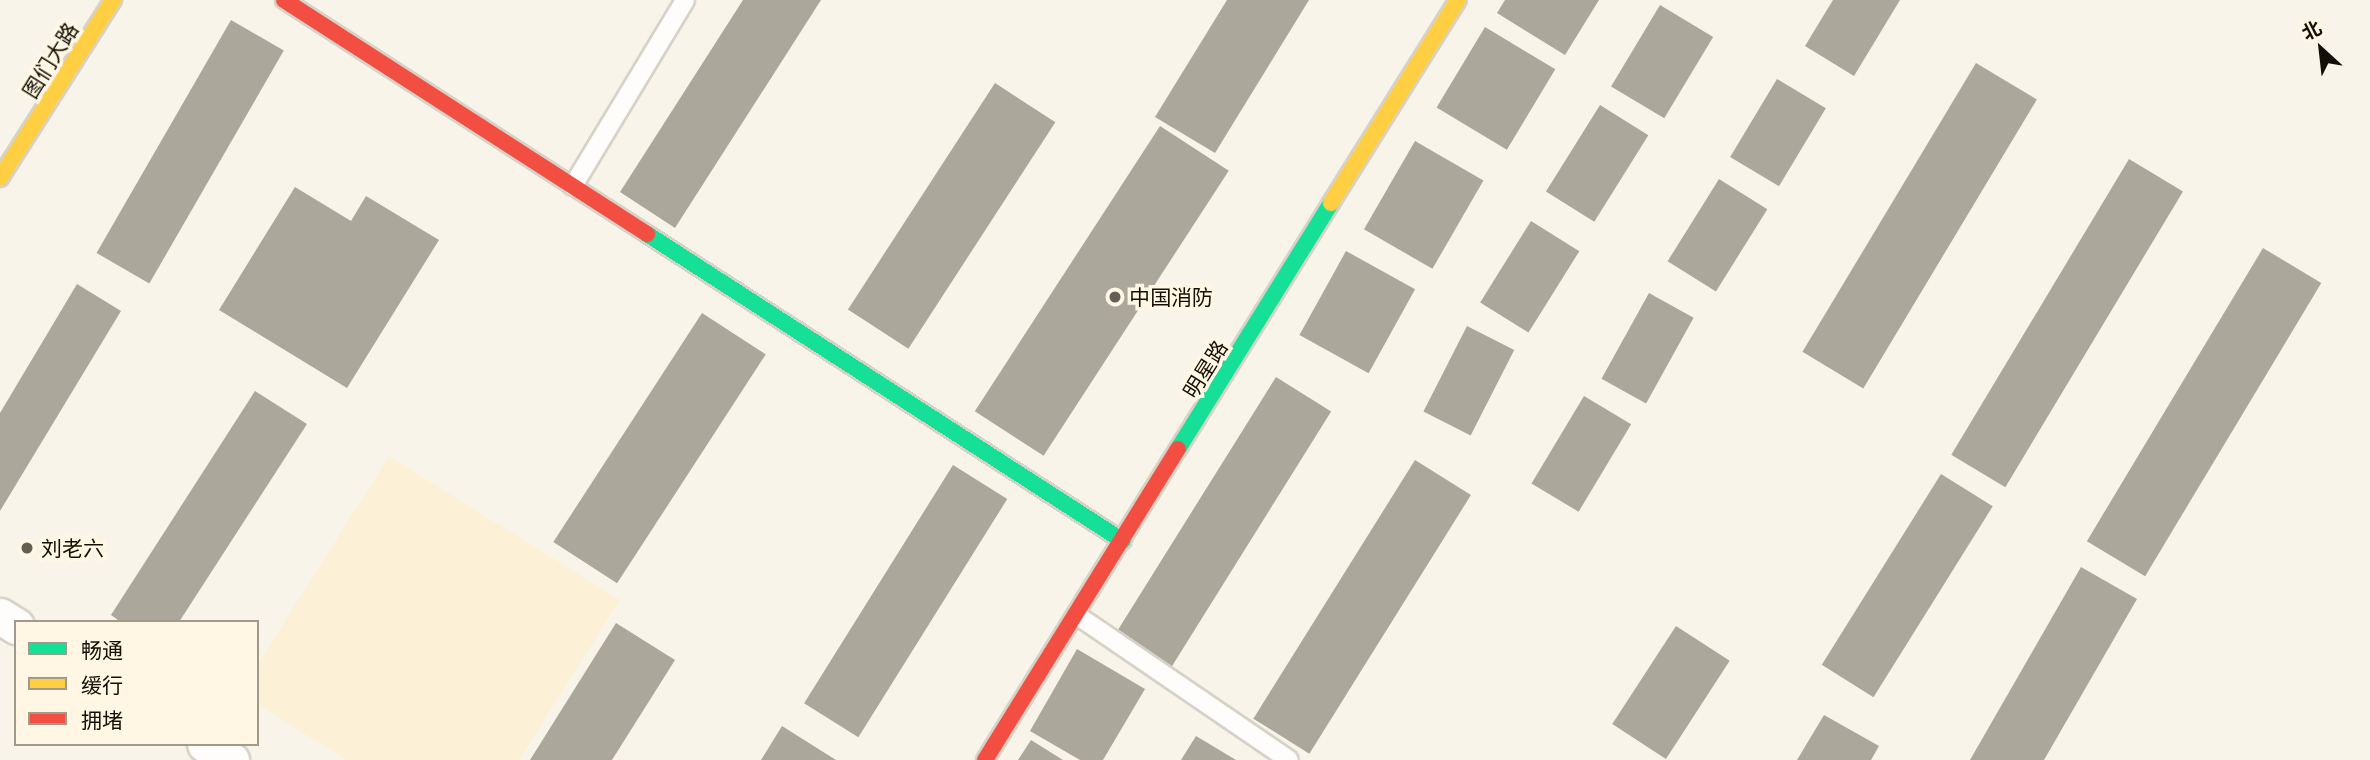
<!DOCTYPE html>
<html>
<head>
<meta charset="utf-8">
<style>
	body { margin:0 }
	#map { position:relative; width:2370px; height:760px; overflow:hidden; background:#f9f4ea; font-family:"Golos Text","Noto Sans SC",sans-serif }
	div>[style] { position:absolute }
	[style*='--x'] { left:calc(var(--x)*1px); top:calc(var(--y)*1px); width:calc(var(--w)*1px); rotate:calc(var(--a)*1deg) }
	.built>* { inset:0; background:#fcf1d6 }
	.building>* { inset:0; background:#aba79b; transform-origin:0 0 }
	.roads { filter:drop-shadow(2px 0 #d6d2c7) drop-shadow(-2px 0 #d6d2c7) drop-shadow(0 2px #d6d2c7) drop-shadow(0 -2px #d6d2c7) }
	.lane>* { height:18px; margin:-9px; padding:0 9px; transform-origin:9px; border-radius:9px; background:#fefdfc }
	.street>* { height:35px; margin:-17.5px; padding:0 17.5px; transform-origin:17.5px; border-radius:17.5px; background:#fefdfc }
	.fast>* { height:16px; margin:-8px; padding:0 8px; transform-origin:8px; border-radius:8px; background:#16e098 }
	.slow>* { height:16px; margin:-8px; padding:0 8px; transform-origin:8px; border-radius:8px; background:#ffcf43 }
	.jam>* { height:16px; margin:-8px; padding:0 8px; transform-origin:8px; border-radius:8px; background:#f24e42 }
	.dots>* { width:19px; height:19px; translate:-50% -50%; box-sizing:border-box; border:4px solid #fff7e4; border-radius:50% }
	span { translate:-50% -50%; white-space:nowrap; text-align:center; line-height:1.15; -webkit-text-stroke:7px #fff7e4; paint-order:stroke }
	.street-label { font-size:21px; color:#130f05 }
	.poi-label { font-size:21px; color:#130f05 }
	.left { translate:0 -50%; text-align:left }
	.legend { position:absolute; left:14px; top:620px; width:245px; height:126px; box-sizing:border-box; background:#fff7e4; border:2px solid #a19a8b; margin:0; padding:9px 12px; list-style:none; font-size:21px; color:#130f05 }
	.legend li { display:flex; align-items:center; gap:14px; height:35px }
	.legend b { width:35px; border:2px solid #a19a8b }
	.north { position:absolute; left:2286px; top:14px; width:70px; height:70px; -webkit-text-stroke:5px #fff7e4; paint-order:stroke; rotate:333deg; font-size:19px; font-weight:700; line-height:28px; text-align:center; color:#130f05 }
	.north::after { content:''; display:block; margin:auto; width:24px; height:32px; background:#130f05; clip-path:polygon(50% 0,100% 100%,50% 72%,0 100%) }
</style>
</head>
<body>
<div id="map">
	<div class="built">
		<i style="clip-path:polygon(389px 456px,620px 600px,519px 760px,346px 760px,257px 704px,257px 665px)"></i>
	</div>
	<div class="building">
		<i style="clip-path:polygon(743px 0,821px 0,675px 228px,620px 192px)"></i>
		<i style="clip-path:polygon(1227px 0,1309px 0,1215px 153px,1155px 117px)"></i>
		<i style="clip-path:polygon(1505px 0,1599px 0,1565px 55px,1497px 13px)"></i>
		<i style="clip-path:polygon(1833px 0,1900px 0,1854px 76px,1805px 46px)"></i>
		<i style="left:1660px;top:5px;width:62px;height:95px;rotate:31deg"></i>
		<i style="left:231px;top:20px;width:61px;height:269px;rotate:30deg"></i>
		<i style="left:1485px;top:27px;width:82px;height:94px;rotate:31deg"></i>
		<i style="left:1976px;top:63px;width:71px;height:337px;rotate:31deg"></i>
		<i style="left:1777px;top:79px;width:57px;height:91px;rotate:31deg"></i>
		<i style="left:995px;top:83px;width:72px;height:270px;rotate:33deg"></i>
		<i style="left:1600px;top:105px;width:57px;height:102px;rotate:32deg"></i>
		<i style="left:1160px;top:126px;width:82px;height:340px;rotate:33deg"></i>
		<i style="left:1415px;top:141px;width:79px;height:102px;rotate:30deg"></i>
		<i style="left:2129px;top:159px;width:63px;height:345px;rotate:31deg"></i>
		<i style="left:1719px;top:179px;width:57px;height:97px;rotate:32deg"></i>
		<i style="clip-path:polygon(295px 187px,351px 221px,366px 196px,439px 240px,347px 388px,219px 310px)"></i>
		<i style="left:1531px;top:221px;width:57px;height:96px;rotate:32deg"></i>
		<i style="left:2263px;top:248px;width:68px;height:342px;rotate:31deg"></i>
		<i style="left:1346px;top:251px;width:79px;height:96px;rotate:29deg"></i>
		<i style="clip-path:polygon(77px 284px,121px 311px,0 511px,0 413px)"></i>
		<i style="left:1649px;top:293px;width:51px;height:98px;rotate:29deg"></i>
		<i style="left:702px;top:313px;width:76px;height:273px;rotate:33deg"></i>
		<i style="left:1467px;top:326px;width:53px;height:96px;rotate:27deg"></i>
		<i style="left:1276px;top:377px;width:65px;height:306px;rotate:32deg"></i>
		<i style="clip-path:polygon(255px 391px,307px 424px,179px 622px,121px 622px,111px 615px)"></i>
		<i style="left:1584px;top:396px;width:55px;height:102px;rotate:31deg"></i>
		<i style="left:1415px;top:460px;width:66px;height:305px;rotate:32deg"></i>
		<i style="left:953px;top:465px;width:64px;height:281px;rotate:32deg"></i>
		<i style="left:1941px;top:474px;width:61px;height:225px;rotate:32deg"></i>
		<i style="clip-path:polygon(2081px 567px,2137px 599px,2044px 760px,1970px 760px)"></i>
		<i style="clip-path:polygon(616px 623px,675px 660px,612px 760px,530px 760px)"></i>
		<i style="left:1676px;top:626px;width:64px;height:117px;rotate:33deg"></i>
		<i style="clip-path:polygon(1077px 649px,1145px 689px,1103px 760px,1080px 760px,1030px 731px)"></i>
		<i style="clip-path:polygon(1824px 715px,1879px 746px,1871px 760px,1797px 760px)"></i>
		<i style="clip-path:polygon(782px 726px,836px 760px,761px 760px)"></i>
		<i style="clip-path:polygon(1196px 736px,1236px 760px,1181px 760px)"></i>
		<i style="clip-path:polygon(1031px 740px,1063px 760px,1018px 760px)"></i>
	</div>
	<div class="roads">
		<div class="lane">
			<i style="--x:573;--y:186;--w:217;--a:-58.9"></i>
			<i style="--x:1078;--y:616;--w:255;--a:34.3"></i>
		</div>
		<div class="street">
			<i style="--x:0;--y:616;--w:19;--a:32"></i>
			<i style="--x:205;--y:744;--w:31;--a:32"></i>
		</div>
		<div class="fast">
			<i style="--x:647;--y:234;--w:566;--a:32.82"></i>
			<i style="--x:1178;--y:449;--w:290;--a:-58.1"></i>
		</div>
		<div class="slow">
			<i style="--x:0;--y:178;--w:211;--a:-57.6"></i>
			<i style="--x:1331;--y:203;--w:239;--a:-58"></i>
		</div>
		<div class="jam">
			<i style="--x:284;--y:0;--w:432;--a:32.8"></i>
			<i style="--x:985;--y:760;--w:366;--a:-58.2"></i>
		</div>
	</div>
	<div class="dots">
		<i style="left:1115px;top:297px;background:#645f55"></i>
		<i style="left:27px;top:548px;background:#645f55"></i>
	</div>
	<div class="street-label">
		<span style="left:50px;top:60px;rotate:-58deg">图们大路</span>
		<span style="left:1205px;top:369px;rotate:-58deg">明星路</span>
	</div>
	<div class="poi-label">
		<span class="left" style="left:1129px;top:297px">中国消防</span>
		<span class="left" style="left:41px;top:548px">刘老六</span>
	</div>
	<ul class="legend">
	<li><b style="height:9px;background:#16e098"></b>畅通</li>
	<li><b style="height:9px;background:#ffcf43"></b>缓行</li>
	<li><b style="height:9px;background:#f24e42"></b>拥堵</li>
	</ul>
	<div class="north">北</div>
</div>
</body>
</html>
